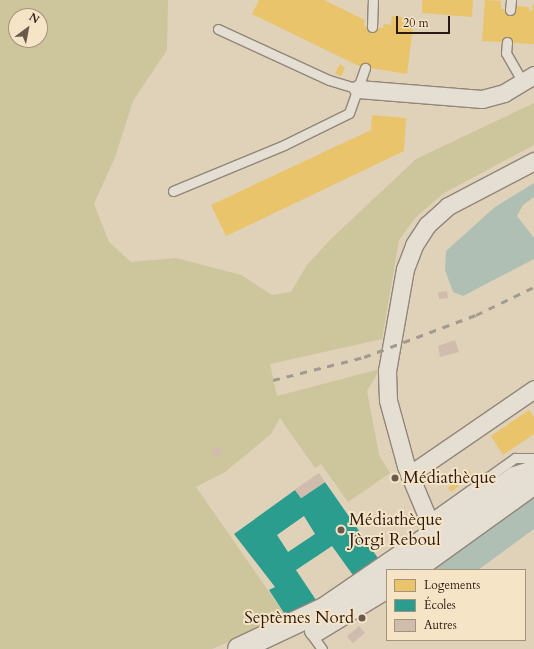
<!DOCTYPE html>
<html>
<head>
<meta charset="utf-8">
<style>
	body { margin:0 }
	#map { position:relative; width:534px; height:649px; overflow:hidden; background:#e0d1b9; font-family:Cardo,serif }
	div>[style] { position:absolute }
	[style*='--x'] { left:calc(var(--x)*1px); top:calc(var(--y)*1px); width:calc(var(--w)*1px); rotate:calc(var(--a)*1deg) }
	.green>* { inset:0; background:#cdc59c }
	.water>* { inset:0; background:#b0bfb3 }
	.homes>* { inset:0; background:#e9c46a; transform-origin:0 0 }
	.schools>* { inset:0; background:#2a9d8f }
	.river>* { height:32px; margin:-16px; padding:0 16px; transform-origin:16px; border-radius:16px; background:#b0bfb3 }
	.building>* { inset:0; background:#d0bcad; transform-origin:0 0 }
	.round { border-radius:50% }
	.roads { filter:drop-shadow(1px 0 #918679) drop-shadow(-1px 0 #918679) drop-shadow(0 1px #918679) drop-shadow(0 -1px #918679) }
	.lane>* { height:9px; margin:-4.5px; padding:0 4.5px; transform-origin:4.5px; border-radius:4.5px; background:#e5ded2 }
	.street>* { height:17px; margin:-8.5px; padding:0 8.5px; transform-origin:8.5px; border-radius:8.5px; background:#e5ded2 }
	.secondary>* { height:22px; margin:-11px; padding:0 11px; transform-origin:11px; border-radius:11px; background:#e5ded2 }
	.rail>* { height:3px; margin-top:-1.5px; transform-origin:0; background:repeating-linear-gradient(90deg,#a39b92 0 7px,transparent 0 14px) }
	.dots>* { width:11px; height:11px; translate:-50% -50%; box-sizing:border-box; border:2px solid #f6e4c6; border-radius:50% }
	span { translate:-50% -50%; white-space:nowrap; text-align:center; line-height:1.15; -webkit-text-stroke:4px #f6e4c6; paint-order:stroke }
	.poi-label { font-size:17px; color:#2b1913 }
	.left { translate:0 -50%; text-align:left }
	.right { translate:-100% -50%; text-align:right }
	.legend { position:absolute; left:386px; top:569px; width:140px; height:72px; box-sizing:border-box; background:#f6e4c6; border:1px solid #a5937e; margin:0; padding:5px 7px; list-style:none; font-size:12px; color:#2b1913 }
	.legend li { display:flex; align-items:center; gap:8px; height:20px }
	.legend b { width:20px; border:1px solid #a5937e }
	.north { position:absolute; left:8px; top:8px; width:40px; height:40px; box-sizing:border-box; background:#f6e4c6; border:1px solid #a5937e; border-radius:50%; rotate:32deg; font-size:11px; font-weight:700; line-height:16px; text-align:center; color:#2b1913 }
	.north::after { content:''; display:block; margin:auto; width:14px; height:18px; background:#6a594d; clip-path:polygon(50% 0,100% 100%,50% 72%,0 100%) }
	.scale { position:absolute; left:396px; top:16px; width:54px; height:18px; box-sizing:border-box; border:2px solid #2b1913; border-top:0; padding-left:5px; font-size:12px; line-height:14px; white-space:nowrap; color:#2b1913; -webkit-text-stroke:3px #f6e4c6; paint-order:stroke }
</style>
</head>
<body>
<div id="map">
	<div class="green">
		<i style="clip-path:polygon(evenodd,0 0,168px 0,167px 50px,133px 101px,115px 157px,94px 204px,109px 242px,131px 262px,176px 258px,241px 275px,272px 295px,291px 292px,307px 265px,331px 239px,416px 159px,534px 103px,534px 145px,444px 193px,416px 217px,399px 240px,382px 339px,270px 364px,277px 396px,380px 369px,367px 391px,379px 455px,390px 473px,348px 502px,321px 464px,315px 468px,280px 418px,271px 434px,225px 472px,196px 487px,286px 616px,212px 649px,0 649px,0 0,16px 16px,40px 16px,40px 40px,16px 40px,16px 16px)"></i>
	</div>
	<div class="water">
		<i style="clip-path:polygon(534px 183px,534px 197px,523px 205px,517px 216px,534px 238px,534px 259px,463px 296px,453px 292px,445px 270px,446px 251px,495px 207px)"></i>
	</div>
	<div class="homes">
		<i style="clip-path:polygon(259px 0,324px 0,365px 20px,364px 26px,383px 28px,384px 24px,391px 25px,392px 16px,414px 19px,407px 74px,359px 66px,252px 14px)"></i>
		<i style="clip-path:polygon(422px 0,473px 0,472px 17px,422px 13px)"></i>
		<i style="clip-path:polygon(485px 0,501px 1px,501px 9px,517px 10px,517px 6px,529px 7px,529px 11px,533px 10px,532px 6px,534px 4px,534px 44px,482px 41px)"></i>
		<i style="clip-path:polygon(340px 64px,345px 68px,341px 76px,335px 74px)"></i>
		<i style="clip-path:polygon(372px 115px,406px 118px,404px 151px,226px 236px,211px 205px,371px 130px)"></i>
		<i style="clip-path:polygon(529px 410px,534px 417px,534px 434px,503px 455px,491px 436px)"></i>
		<i style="left:469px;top:471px;width:5px;height:9px;rotate:53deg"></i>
		<i style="clip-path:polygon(455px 482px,459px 486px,451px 492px,448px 488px)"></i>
	</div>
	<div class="schools">
		<i style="clip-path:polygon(evenodd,325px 482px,380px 561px,355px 578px,332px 546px,296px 570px,316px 600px,286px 616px,269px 590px,275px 587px,234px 534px,295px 490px,301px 498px,325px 482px,304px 516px,315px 534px,288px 552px,277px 535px,304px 516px)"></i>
	</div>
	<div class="river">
		<i style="--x:451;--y:570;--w:103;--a:-36.3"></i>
	</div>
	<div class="building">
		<i style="left:447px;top:291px;width:7px;height:9px;rotate:82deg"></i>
		<i style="clip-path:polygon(455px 340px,459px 352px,440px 357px,438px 346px)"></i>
		<i class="round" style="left:211.5px;top:447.5px;width:9px;height:9px"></i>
		<i style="left:319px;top:473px;width:11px;height:29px;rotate:56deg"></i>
		<i style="left:359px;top:626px;width:9px;height:16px;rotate:49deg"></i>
	</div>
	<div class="roads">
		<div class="lane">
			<i style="--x:510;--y:10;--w:10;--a:-84"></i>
			<i style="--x:372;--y:27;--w:27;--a:-88"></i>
			<i style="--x:218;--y:29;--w:122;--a:24.7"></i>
			<i style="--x:329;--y:80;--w:30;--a:17"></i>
			<i style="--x:507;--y:42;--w:11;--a:95"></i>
			<i style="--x:506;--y:53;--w:34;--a:60"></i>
			<i style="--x:173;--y:191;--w:120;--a:-22.5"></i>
			<i style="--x:284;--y:145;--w:72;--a:-26.2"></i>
			<i style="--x:349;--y:113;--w:48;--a:-70.4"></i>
			<i style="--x:428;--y:520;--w:107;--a:-35.5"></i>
			<i style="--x:515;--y:458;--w:19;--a:0"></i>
			<i style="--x:309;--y:631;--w:22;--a:54"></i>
		</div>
		<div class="street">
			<i style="--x:358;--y:89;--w:124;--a:4.6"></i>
			<i style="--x:482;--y:99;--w:23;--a:-15"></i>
			<i style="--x:504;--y:93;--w:35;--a:-31"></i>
			<i style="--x:409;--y:475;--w:152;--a:-34.5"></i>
			<i style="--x:439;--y:545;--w:86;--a:-112.7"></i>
			<i style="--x:406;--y:466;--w:68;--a:-105.3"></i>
			<i style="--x:388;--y:400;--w:29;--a:-92"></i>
			<i style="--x:387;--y:371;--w:104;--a:-80"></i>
			<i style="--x:405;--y:269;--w:26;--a:-69"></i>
			<i style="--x:414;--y:245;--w:24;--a:-57"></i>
			<i style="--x:427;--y:225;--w:28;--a:-42"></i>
			<i style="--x:448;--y:206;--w:97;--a:-27.6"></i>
		</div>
		<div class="secondary">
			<i style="--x:413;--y:570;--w:149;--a:-35.7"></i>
			<i style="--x:316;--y:630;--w:83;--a:-31.2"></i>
			<i style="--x:239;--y:649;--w:94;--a:-25.2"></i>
			<i style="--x:324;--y:609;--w:232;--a:-34.4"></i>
			<i style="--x:515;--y:478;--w:20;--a:-18"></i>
		</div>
	</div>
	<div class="rail">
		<i style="--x:273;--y:380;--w:94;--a:-14.2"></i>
		<i style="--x:364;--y:357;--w:120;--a:-20.6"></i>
		<i style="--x:476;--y:315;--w:64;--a:-25.8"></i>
	</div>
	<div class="dots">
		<i style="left:395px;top:478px;background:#6a594d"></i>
		<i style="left:341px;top:530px;background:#6a594d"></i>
		<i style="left:362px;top:618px;background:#6a594d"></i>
	</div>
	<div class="poi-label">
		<span class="left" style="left:403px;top:478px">Médiathèque</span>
		<span class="left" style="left:349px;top:530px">Médiathèque<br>Jòrgi Reboul</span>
		<span class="right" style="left:354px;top:618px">Septèmes Nord</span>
	</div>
	<ul class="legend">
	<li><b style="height:11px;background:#e9c46a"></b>Logements</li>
	<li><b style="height:11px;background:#2a9d8f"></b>Écoles</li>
	<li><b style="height:11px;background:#d0bcad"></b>Autres</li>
	</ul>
	<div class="north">N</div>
	<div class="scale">20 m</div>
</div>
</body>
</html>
